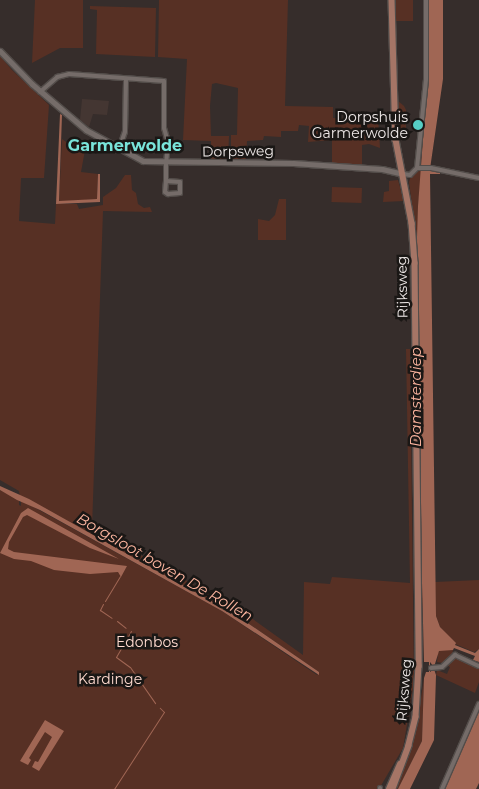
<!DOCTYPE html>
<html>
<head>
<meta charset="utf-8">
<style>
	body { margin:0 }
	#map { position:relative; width:479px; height:789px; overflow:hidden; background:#362d2b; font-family:Montserrat,sans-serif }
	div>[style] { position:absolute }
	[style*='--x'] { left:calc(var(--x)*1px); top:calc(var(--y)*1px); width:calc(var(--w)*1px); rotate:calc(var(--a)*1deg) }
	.built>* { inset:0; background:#443632 }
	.green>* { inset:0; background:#573024; transform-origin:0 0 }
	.water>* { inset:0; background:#a06654 }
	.stream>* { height:1px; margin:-0.5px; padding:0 0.5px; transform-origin:0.5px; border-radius:0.5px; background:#a06654 }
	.roads { filter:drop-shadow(1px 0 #534d4a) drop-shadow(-1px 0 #534d4a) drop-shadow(0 1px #534d4a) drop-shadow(0 -1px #534d4a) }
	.street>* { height:4px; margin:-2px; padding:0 2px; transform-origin:2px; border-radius:2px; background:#756c69 }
	.secondary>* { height:5px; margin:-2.5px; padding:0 2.5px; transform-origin:2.5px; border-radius:2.5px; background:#756c69 }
	.primary>* { height:5.5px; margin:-2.75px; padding:0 2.75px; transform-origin:2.75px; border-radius:2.75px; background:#a57566 }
	.dots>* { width:14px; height:14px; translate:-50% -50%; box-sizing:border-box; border:2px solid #1a1715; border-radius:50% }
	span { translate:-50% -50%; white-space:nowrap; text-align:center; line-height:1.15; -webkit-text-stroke:5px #1a1715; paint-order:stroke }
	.poi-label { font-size:14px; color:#eee8e7 }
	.right { translate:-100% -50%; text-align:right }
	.street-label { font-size:14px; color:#eee8e7 }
	.park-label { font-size:14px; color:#ffdacf }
	.water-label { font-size:15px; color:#fcb59f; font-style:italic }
	.quarter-label { font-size:16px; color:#79e4da; font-weight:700 }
</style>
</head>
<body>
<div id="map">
	<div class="built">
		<i style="clip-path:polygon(82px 99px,109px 101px,107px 115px,93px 114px,89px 127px,80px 120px)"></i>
	</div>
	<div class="green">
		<i style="clip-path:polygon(35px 0,83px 0,83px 48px,60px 48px,32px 63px)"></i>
		<i style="clip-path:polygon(159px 0,288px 0,285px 106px,333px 107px,333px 118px,376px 119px,378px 117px,380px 148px,369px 144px,362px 145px,362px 166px,332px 163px,332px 140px,308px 142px,309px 126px,299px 125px,298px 131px,281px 131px,281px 137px,264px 136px,263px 140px,247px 141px,246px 159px,231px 160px,231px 135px,237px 135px,238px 88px,216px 83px,212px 84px,210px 106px,211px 136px,229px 136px,228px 159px,211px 161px,211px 141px,183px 140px,187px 59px,158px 57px)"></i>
		<i style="left:396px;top:0;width:17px;height:21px"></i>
		<i style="clip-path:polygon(90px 6px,156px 8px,155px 57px,96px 54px,97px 10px,90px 9px)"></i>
		<i style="clip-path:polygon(0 56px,12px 70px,49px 105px,44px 178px,21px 178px,19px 221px,55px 224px,56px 204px,77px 204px,79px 209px,103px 205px,103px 197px,116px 188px,125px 175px,131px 175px,132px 190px,136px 193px,138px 204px,144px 208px,150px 207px,152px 212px,103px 211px,92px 528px,243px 612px,303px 655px,304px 582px,330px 584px,332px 577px,410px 583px,406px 349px,410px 349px,414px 683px,403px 748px,379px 789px,0 789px,0 490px,19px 499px,19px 505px,21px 506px,21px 500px,222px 611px,317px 675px,319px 672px,236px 615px,29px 500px,20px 497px,19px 491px,0 480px)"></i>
		<i style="clip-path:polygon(397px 100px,404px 106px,406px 110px,406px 135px,400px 136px)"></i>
		<i style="clip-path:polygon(62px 139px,77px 150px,85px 150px,81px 172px,98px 174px,97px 199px,59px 202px)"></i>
		<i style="clip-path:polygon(422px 169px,418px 206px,418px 250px,409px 182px,411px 176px)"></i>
		<i style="clip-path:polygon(398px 180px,404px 201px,383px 202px,384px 192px,389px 191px,389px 181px)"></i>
		<i style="left:332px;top:187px;width:30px;height:15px;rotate:2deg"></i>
		<i style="clip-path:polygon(279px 199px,286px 199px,286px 240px,258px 240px,258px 219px,269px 221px,275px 215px)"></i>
		<i style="clip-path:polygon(479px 580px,479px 649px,474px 652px,455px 644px,440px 627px,436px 616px,435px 582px)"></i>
		<i style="clip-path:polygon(440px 650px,453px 650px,452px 655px,443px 663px,437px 662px,438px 653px)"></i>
		<i style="clip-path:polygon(456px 657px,479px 668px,479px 682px,475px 693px,436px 675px,437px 670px,447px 674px,450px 667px,446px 665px)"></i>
		<i style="clip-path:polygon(424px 678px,422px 741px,398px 789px,395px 789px,418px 718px)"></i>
	</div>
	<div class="water">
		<i style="clip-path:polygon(428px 0,443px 0,443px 79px,430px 169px,440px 172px,440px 174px,430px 174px,436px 616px,440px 627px,456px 643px,455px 645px,475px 653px,479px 649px,479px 662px,473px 660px,475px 656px,454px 648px,453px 650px,439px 651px,434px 667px,430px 662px,430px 672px,434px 669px,436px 675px,434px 740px,410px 789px,398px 789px,422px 741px,424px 678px,426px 672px,429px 672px,429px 662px,424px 662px,422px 583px,417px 237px,418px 206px,428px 72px)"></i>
		<i style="clip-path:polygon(60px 114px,62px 115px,59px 201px,97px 199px,98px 174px,100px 174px,100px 202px,56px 204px)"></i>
		<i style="clip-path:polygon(0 486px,29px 499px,236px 615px,319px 672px,319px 675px,222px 611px,40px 510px,17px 500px,0 490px)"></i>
		<i style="clip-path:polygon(28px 508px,119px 559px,90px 548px,27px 515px,23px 517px,9px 542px,8px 549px,14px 552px,127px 566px,121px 577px,118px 572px,90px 574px,54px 570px,31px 561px,14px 559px,0 553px,21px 513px)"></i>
		<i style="clip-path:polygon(479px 711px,479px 783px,476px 789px,445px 789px)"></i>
		<i style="clip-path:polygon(45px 720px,64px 731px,39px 771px,32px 767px,35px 761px,38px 762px,52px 737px,45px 732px,29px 758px,31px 760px,28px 765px,20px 761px)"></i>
	</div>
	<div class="stream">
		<i style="--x:105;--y:601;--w:29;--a:-59"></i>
		<i style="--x:103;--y:604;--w:7;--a:117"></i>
		<i style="--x:100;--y:610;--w:14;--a:34"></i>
		<i style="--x:117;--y:621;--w:11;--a:38"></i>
		<i style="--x:131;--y:631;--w:30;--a:120"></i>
		<i style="--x:116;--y:657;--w:17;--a:36"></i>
		<i style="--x:130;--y:667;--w:44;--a:55.2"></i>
		<i style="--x:114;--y:789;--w:92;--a:-57"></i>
		<i style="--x:164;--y:712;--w:6;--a:-135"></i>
	</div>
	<div class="roads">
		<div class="street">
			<i style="--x:40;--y:92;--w:23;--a:-41"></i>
			<i style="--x:57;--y:77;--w:12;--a:-14"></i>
			<i style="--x:69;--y:74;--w:95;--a:4.2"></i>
			<i style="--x:164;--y:81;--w:47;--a:90"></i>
			<i style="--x:164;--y:128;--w:15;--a:74"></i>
			<i style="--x:168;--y:142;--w:21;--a:95"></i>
			<i style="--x:166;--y:163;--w:18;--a:90"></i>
			<i style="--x:166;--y:181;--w:11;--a:95"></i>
			<i style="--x:165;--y:192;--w:4;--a:34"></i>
			<i style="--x:168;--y:194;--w:12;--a:-5"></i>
			<i style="--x:180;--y:193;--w:11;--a:-90"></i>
			<i style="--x:180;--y:182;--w:14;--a:-176"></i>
			<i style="--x:119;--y:149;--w:18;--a:-71"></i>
			<i style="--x:125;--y:132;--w:53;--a:-88.9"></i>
			<i style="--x:417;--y:168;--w:89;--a:-84.2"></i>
			<i style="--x:426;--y:79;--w:79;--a:-90"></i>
			<i style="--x:403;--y:174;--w:7;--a:8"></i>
			<i style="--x:410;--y:175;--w:10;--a:-45"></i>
			<i style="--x:417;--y:168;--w:14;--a:0"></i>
			<i style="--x:431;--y:168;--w:49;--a:11.8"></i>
			<i style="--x:431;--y:668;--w:11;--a:-5"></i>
			<i style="--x:442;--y:667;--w:18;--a:-43"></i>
			<i style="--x:455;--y:655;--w:26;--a:25"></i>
			<i style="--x:380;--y:789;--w:1;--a:-90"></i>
			<i style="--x:442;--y:789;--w:93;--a:-66.5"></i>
		</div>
		<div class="secondary">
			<i style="--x:0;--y:51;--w:46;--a:45.9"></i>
			<i style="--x:32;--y:84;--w:71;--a:40.4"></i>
			<i style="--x:86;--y:130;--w:65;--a:28.5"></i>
			<i style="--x:143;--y:161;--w:150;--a:0.8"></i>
			<i style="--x:293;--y:163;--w:89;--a:3.9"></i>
			<i style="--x:382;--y:169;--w:22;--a:13"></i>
		</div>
		<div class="primary">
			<i style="--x:392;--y:0;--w:140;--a:88.4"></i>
			<i style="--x:396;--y:140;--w:85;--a:79.1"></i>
			<i style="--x:412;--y:223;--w:40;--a:85.7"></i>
			<i style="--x:415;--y:263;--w:403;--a:89.4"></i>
			<i style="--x:419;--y:666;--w:51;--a:93.4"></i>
			<i style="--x:416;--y:717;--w:30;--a:104"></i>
			<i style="--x:409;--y:746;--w:46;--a:110.4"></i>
			<i style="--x:389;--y:789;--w:27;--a:-66"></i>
		</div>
	</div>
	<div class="dots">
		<i style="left:418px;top:125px;background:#56cec4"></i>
	</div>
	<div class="poi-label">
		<span class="right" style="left:408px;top:125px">Dorpshuis<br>Garmerwolde</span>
	</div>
	<div class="street-label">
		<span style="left:238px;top:151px;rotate:-1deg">Dorpsweg</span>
		<span style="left:402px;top:287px;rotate:-91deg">Rijksweg</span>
		<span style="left:404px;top:690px;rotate:-85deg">Rijksweg</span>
	</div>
	<div class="park-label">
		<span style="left:147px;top:642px">Edonbos</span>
		<span style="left:110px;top:679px">Kardinge</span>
	</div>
	<div class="water-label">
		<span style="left:416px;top:397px;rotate:-90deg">Damsterdiep</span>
		<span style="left:165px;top:567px;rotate:30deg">Borgsloot boven De Rollen</span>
	</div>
	<div class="quarter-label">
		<span style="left:125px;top:146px">Garmerwolde</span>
	</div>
</div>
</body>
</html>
